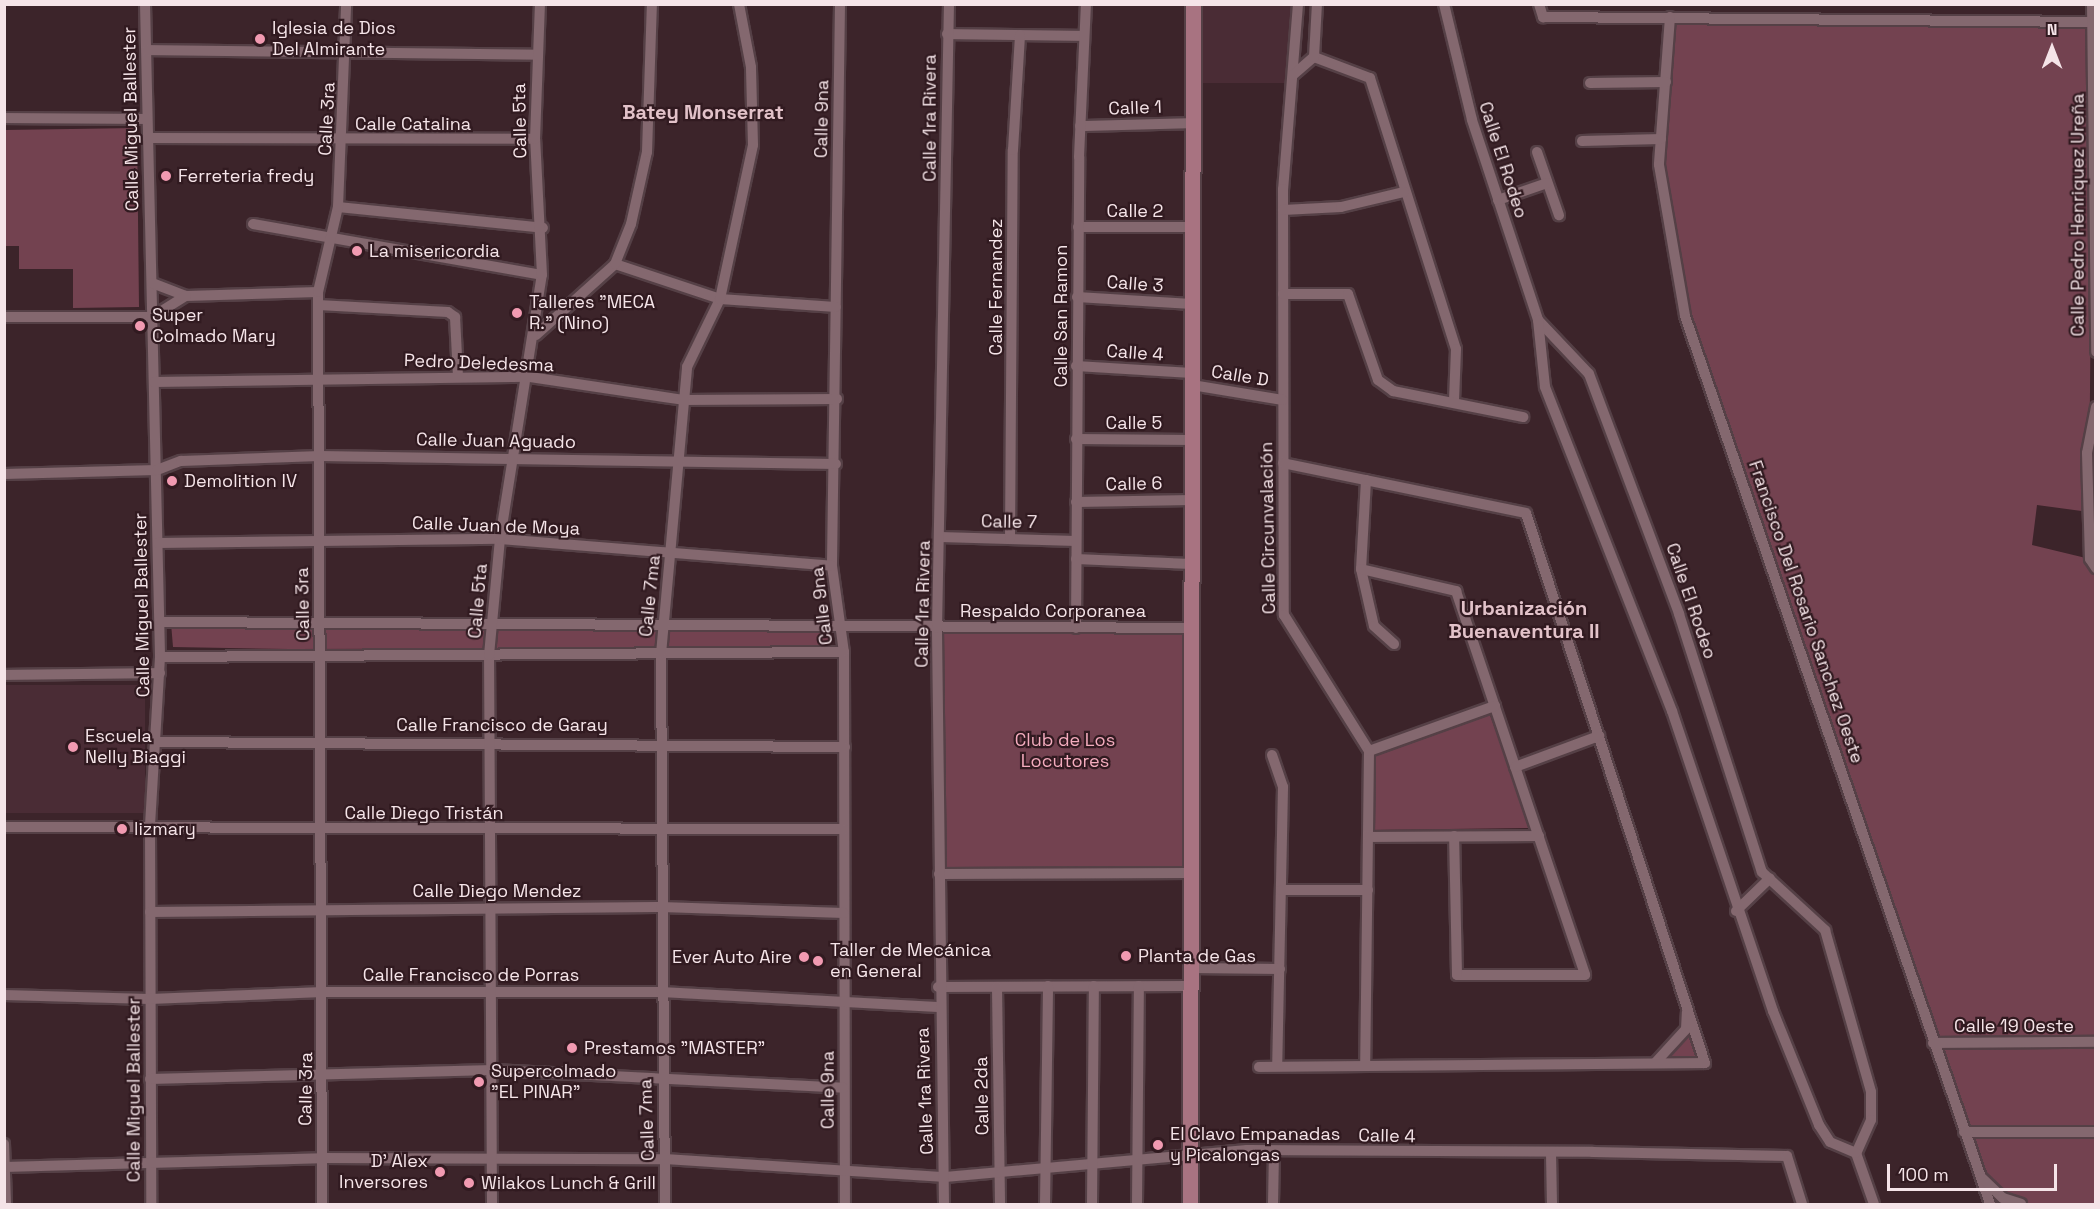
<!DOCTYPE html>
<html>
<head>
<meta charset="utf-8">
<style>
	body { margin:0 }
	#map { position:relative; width:2100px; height:1209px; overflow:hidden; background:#3c242a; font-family:"Space Grotesk",sans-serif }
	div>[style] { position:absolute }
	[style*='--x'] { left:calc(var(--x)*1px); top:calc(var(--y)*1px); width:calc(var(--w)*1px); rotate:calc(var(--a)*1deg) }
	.built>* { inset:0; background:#4a2c35; transform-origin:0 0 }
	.green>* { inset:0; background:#734250; transform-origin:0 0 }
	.roads { filter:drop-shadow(2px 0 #554046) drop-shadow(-2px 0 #554046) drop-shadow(0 2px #554046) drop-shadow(0 -2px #554046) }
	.street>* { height:10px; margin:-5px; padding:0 5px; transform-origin:5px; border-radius:5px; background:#84686f }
	.secondary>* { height:15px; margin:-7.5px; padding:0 7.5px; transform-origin:7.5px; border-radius:7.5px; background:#a87381 }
	.dots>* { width:16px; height:16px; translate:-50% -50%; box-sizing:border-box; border:3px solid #311a20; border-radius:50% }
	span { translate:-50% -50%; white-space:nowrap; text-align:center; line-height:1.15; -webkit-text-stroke:4.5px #311a20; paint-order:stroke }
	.poi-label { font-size:18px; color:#f5e4e8 }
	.left { translate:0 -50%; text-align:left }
	.right { translate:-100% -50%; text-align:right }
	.street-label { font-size:18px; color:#f5e4e8 }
	.park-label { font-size:18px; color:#f4acbe }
	.neighbourhood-label { font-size:20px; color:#e2c2c9; font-weight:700 }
	.frame { position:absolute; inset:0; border:6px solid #f5e4e8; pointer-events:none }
	.north { position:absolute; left:2022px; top:18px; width:60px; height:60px; -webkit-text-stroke:4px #311a20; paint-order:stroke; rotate:0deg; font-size:16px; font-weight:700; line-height:24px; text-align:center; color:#f5e4e8 }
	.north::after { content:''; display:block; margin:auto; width:21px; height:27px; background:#f5e4e8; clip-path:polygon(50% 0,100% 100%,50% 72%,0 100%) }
	.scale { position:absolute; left:1887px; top:1164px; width:170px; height:27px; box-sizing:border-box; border:3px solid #f5e4e8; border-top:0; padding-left:8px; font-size:18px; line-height:21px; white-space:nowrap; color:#f5e4e8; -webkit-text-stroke:4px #311a20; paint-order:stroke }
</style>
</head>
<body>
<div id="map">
	<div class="built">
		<i style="left:1201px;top:5px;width:91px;height:78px"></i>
		<i style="left:4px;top:685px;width:141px;height:128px"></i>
	</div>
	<div class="green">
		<i style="clip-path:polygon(1670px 17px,2093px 22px,2089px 512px,2037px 505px,2032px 545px,2090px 559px,2095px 568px,2095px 1204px,1987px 1204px,1685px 316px,1659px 165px)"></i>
		<i style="clip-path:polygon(137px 128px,139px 307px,73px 308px,73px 269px,19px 269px,19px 246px,5px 246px,5px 130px)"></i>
		<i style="clip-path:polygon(171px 623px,829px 629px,828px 648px,289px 649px,173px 647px)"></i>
		<i style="left:943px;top:634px;width:244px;height:235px"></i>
		<i style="clip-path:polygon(1490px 715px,1532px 828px,1373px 830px,1376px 756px)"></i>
		<i style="clip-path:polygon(1690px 1022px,1701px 1057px,1664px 1059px,1674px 1053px)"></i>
	</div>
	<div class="roads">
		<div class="street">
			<i style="--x:145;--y:4;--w:653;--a:88.68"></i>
			<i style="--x:160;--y:657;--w:170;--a:93.4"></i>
			<i style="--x:150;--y:827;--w:377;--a:89.8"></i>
			<i style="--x:840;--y:4;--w:562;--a:90.82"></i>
			<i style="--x:832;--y:566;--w:87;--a:82.1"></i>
			<i style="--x:844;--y:652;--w:552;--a:89.9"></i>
			<i style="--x:1298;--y:4;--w:186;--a:94.6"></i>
			<i style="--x:1283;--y:189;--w:426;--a:89.9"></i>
			<i style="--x:1284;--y:615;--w:160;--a:58"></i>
			<i style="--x:1369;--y:751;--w:312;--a:90.7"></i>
			<i style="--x:1444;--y:4;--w:119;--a:76.4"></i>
			<i style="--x:1472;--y:120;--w:211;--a:71.7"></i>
			<i style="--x:1538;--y:320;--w:74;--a:46.6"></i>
			<i style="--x:1589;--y:374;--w:256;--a:69.4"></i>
			<i style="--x:1679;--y:614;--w:271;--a:72.2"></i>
			<i style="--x:1762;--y:872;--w:86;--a:42.6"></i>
			<i style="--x:1825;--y:930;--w:168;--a:74.1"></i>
			<i style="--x:1871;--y:1092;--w:28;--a:90"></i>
			<i style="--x:1871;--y:1120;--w:36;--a:114"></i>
			<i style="--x:1856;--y:1153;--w:54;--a:70.6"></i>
			<i style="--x:1539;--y:4;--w:14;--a:73"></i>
			<i style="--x:1543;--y:17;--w:553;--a:0.52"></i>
			<i style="--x:2092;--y:4;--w:348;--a:89.3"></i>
			<i style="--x:1670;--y:17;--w:148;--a:94.3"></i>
			<i style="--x:1659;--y:165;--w:153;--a:80.2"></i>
			<i style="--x:1685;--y:316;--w:939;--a:71.04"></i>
			<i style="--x:947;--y:34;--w:137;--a:0.8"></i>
			<i style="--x:147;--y:50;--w:389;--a:0.7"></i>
			<i style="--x:1314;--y:57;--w:60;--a:20.6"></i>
			<i style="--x:1370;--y:78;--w:284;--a:72.4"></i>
			<i style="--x:1456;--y:349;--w:52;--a:92.2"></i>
			<i style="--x:1293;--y:75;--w:28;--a:-41"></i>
			<i style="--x:1314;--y:57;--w:53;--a:-86.8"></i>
			<i style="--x:1590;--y:83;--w:76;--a:-0.8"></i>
			<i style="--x:4;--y:118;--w:143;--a:0.4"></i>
			<i style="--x:1080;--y:126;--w:112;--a:-1.5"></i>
			<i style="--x:148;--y:138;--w:387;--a:0.1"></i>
			<i style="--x:1582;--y:141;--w:79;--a:-1.5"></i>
			<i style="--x:1537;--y:152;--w:67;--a:70.8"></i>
			<i style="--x:1498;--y:200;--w:52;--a:-19.1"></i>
			<i style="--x:338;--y:207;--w:206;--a:5.8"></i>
			<i style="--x:1283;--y:210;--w:58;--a:-3"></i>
			<i style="--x:1341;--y:207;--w:65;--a:-13.4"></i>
			<i style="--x:253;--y:224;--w:293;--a:10"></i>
			<i style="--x:1078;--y:227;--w:113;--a:0"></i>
			<i style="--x:615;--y:264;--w:111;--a:18.4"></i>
			<i style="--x:720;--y:299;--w:116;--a:3.9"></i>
			<i style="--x:152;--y:283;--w:36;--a:21"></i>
			<i style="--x:186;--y:296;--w:132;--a:-1.7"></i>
			<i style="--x:1283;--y:294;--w:65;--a:0"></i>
			<i style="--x:1348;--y:294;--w:91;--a:70.8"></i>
			<i style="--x:1378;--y:380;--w:19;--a:36"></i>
			<i style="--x:1393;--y:391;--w:133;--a:11.3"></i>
			<i style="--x:1077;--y:297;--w:115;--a:3.5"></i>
			<i style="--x:318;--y:305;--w:130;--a:3.1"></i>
			<i style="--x:448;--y:312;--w:9;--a:36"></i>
			<i style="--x:455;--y:317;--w:59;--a:87.1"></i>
			<i style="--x:4;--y:317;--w:148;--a:0"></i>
			<i style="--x:152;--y:317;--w:40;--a:-32"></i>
			<i style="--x:1538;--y:320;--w:67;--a:84"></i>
			<i style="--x:1545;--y:387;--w:348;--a:68.6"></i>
			<i style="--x:1672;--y:711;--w:317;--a:71.4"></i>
			<i style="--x:1773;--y:1011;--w:123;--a:68"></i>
			<i style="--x:1819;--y:1125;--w:20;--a:57"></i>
			<i style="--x:1830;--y:1142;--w:28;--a:23"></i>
			<i style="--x:536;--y:335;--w:106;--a:-41.9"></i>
			<i style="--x:615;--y:264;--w:43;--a:-68.2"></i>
			<i style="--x:631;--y:224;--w:74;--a:-77.5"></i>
			<i style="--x:647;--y:152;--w:148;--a:-88.1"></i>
			<i style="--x:1076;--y:366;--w:116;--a:3.5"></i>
			<i style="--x:154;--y:382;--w:376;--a:-0.8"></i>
			<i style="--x:530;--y:377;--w:155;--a:8.5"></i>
			<i style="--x:683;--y:400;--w:154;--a:-0.4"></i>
			<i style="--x:1192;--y:385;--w:92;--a:9.4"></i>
			<i style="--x:2096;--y:407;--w:47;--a:101.1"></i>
			<i style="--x:2087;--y:453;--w:106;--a:88.4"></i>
			<i style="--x:2090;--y:559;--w:11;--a:56"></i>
			<i style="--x:1076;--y:439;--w:116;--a:0.5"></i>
			<i style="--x:4;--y:474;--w:153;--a:-1.5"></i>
			<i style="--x:157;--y:470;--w:26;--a:-21"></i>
			<i style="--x:181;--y:461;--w:139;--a:-2.1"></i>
			<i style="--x:320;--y:456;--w:516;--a:0.89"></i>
			<i style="--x:1366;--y:480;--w:89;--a:93.2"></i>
			<i style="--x:1361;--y:569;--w:58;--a:77.2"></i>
			<i style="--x:1374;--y:626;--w:27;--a:42"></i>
			<i style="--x:1076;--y:502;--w:116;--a:-1"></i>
			<i style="--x:940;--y:537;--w:136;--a:1.7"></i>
			<i style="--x:1010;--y:539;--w:389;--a:-89.6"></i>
			<i style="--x:1013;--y:150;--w:115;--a:-86.5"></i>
			<i style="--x:158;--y:543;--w:342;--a:-0.7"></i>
			<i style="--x:500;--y:539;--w:333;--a:4.6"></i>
			<i style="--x:1076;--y:559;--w:116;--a:2.5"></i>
			<i style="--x:1361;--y:569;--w:98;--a:13"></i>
			<i style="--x:1456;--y:591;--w:405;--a:71.4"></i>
			<i style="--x:1585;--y:975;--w:128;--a:180"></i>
			<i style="--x:1457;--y:975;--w:139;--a:-91.2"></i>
			<i style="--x:160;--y:622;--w:1032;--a:0.33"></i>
			<i style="--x:1076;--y:628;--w:471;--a:-89.6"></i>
			<i style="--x:1079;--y:157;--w:153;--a:-87.4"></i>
			<i style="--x:160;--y:657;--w:684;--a:-0.42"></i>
			<i style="--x:4;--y:675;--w:156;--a:-0.7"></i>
			<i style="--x:159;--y:742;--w:686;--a:0.42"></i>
			<i style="--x:1369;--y:751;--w:134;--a:-19.7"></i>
			<i style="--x:1272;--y:755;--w:34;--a:71"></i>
			<i style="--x:1283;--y:787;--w:278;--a:91.2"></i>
			<i style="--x:1515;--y:767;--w:90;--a:-20.3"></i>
			<i style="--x:4;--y:827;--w:839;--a:0.14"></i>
			<i style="--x:1368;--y:837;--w:171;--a:-0.3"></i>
			<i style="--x:939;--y:874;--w:251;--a:-0.2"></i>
			<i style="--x:1281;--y:890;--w:87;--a:0"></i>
			<i style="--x:1736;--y:911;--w:47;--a:-44.1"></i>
			<i style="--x:150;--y:912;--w:511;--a:-0.56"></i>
			<i style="--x:661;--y:907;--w:183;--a:1.9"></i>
			<i style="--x:1190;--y:968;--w:90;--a:0.6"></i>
			<i style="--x:938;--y:987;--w:252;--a:-0.2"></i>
			<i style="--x:997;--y:987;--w:217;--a:89.2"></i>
			<i style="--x:4;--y:995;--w:146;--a:1.6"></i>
			<i style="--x:150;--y:999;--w:173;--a:-2.3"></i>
			<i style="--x:323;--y:992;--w:338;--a:0"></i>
			<i style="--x:661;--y:992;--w:277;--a:3.1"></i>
			<i style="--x:1933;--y:1043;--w:163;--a:-0.4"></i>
			<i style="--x:1655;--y:1063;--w:46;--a:-47.6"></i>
			<i style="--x:1686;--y:1029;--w:17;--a:-87"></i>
			<i style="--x:1259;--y:1067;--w:446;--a:-0.5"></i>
			<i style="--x:1705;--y:1063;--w:578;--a:-108.03"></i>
			<i style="--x:1526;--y:513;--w:248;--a:-168.4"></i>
			<i style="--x:150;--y:1079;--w:343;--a:-1.5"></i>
			<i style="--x:493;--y:1070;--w:351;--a:2.9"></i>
			<i style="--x:1964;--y:1132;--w:132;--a:0"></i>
			<i style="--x:4;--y:1144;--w:60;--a:88.1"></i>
			<i style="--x:1551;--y:1153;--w:51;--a:88.9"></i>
			<i style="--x:4;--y:1167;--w:317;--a:-1.6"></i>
			<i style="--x:321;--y:1158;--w:344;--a:0.2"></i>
			<i style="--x:665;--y:1159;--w:281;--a:3.7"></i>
			<i style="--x:945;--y:1177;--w:303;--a:-5.1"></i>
			<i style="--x:1247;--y:1150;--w:346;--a:0.3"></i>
			<i style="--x:1593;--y:1152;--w:194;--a:1.2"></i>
			<i style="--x:1787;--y:1156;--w:50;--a:72.6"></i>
			<i style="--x:1982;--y:1178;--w:29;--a:44"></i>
			<i style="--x:2003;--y:1198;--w:19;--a:18"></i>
			<i style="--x:322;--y:1204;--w:912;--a:-90.25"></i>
			<i style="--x:318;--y:292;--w:87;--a:-76.8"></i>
			<i style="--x:338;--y:207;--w:203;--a:-87.7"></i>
			<i style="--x:492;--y:1204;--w:549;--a:-90.31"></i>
			<i style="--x:489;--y:655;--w:117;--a:-84.6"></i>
			<i style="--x:500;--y:539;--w:267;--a:-81"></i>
			<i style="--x:542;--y:275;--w:136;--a:-92.9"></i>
			<i style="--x:535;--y:139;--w:135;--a:-87.9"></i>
			<i style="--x:665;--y:1204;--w:550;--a:-90.42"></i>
			<i style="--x:661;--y:654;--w:288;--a:-84.8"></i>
			<i style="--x:687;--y:367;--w:76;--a:-64.1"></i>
			<i style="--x:720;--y:299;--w:157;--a:-77.9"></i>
			<i style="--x:753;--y:145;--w:78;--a:-91.5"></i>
			<i style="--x:751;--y:67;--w:64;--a:-100.8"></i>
			<i style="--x:944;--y:1204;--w:576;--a:-90.7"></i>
			<i style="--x:937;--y:628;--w:624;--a:-88.9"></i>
			<i style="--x:1045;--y:1204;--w:218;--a:-89.2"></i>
			<i style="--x:1092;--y:1204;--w:218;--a:-89.5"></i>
			<i style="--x:1137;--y:1204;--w:218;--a:-89.5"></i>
			<i style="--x:1273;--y:1204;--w:53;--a:-88.9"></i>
		</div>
		<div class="secondary">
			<i style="--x:1190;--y:1204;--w:1200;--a:-89.86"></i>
		</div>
	</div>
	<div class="dots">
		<i style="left:260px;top:39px;background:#f19ab1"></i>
		<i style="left:166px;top:176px;background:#f19ab1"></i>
		<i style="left:357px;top:251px;background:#f19ab1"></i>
		<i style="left:517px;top:313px;background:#f19ab1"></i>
		<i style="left:140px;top:326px;background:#f19ab1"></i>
		<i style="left:172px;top:481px;background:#f19ab1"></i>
		<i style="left:73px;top:747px;background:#f19ab1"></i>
		<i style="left:122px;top:829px;background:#f19ab1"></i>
		<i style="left:1126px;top:956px;background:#f19ab1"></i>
		<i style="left:804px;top:957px;background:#f19ab1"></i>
		<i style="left:818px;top:961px;background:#f19ab1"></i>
		<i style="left:572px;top:1048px;background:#f19ab1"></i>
		<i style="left:479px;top:1082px;background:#f19ab1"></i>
		<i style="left:1158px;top:1145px;background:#f19ab1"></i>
		<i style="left:440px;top:1172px;background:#f19ab1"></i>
		<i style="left:469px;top:1183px;background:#f19ab1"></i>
	</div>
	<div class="poi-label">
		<span class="left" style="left:272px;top:39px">Iglesia de Dios<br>Del Almirante</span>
		<span class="left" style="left:178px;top:176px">Ferreteria fredy</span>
		<span class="left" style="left:369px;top:251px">La misericordia</span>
		<span class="left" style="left:529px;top:313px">Talleres "MECA<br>R." (Nino)</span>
		<span class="left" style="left:152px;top:326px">Super<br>Colmado Mary</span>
		<span class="left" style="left:184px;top:481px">Demolition IV</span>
		<span class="left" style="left:85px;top:747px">Escuela<br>Nelly Biaggi</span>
		<span class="left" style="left:134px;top:829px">lizmary</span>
		<span class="left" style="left:830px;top:961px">Taller de Mecánica<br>en General</span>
		<span class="left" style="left:1138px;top:956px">Planta de Gas</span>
		<span class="right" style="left:792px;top:957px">Ever Auto Aire</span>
		<span class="left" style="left:584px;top:1048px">Prestamos "MASTER"</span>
		<span class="left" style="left:491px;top:1082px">Supercolmado<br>"EL PINAR"</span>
		<span class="left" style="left:1170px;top:1145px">El Clavo Empanadas<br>y Picalongas</span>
		<span class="right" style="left:428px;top:1172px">D' Alex<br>Inversores</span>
		<span class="left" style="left:481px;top:1183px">Wilakos Lunch &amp; Grill</span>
	</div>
	<div class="street-label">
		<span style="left:1135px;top:108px;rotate:-2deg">Calle 1</span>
		<span style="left:930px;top:118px;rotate:-90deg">Calle 1ra Rivera</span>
		<span style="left:131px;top:119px;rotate:-91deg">Calle Miguel Ballester</span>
		<span style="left:327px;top:119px;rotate:-87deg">Calle 3ra</span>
		<span style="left:822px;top:119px;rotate:-89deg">Calle 9na</span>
		<span style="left:520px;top:121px;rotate:-91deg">Calle 5ta</span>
		<span style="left:413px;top:124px">Calle Catalina</span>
		<span style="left:1503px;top:160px;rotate:72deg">Calle El Rodeo</span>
		<span style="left:1135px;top:211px">Calle 2</span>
		<span style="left:2078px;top:215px;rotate:-90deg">Calle Pedro Henriquez Ureña</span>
		<span style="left:1135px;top:284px;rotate:4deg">Calle 3</span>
		<span style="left:996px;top:287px;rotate:-90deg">Calle Fernandez</span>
		<span style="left:1061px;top:316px;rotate:-90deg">Calle San Ramon</span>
		<span style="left:1135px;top:353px;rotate:4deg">Calle 4</span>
		<span style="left:479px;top:363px;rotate:2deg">Pedro Deledesma</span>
		<span style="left:1240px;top:376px;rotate:9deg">Calle D</span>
		<span style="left:1134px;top:423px">Calle 5</span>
		<span style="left:496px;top:441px;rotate:1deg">Calle Juan Aguado</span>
		<span style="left:1134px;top:484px;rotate:-1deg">Calle 6</span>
		<span style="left:1009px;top:522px;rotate:1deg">Calle 7</span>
		<span style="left:496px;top:526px;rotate:2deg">Calle Juan de Moya</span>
		<span style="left:1268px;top:528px;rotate:-91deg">Calle Circunvalación</span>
		<span style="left:650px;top:596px;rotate:-84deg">Calle 7ma</span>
		<span style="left:478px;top:601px;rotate:-85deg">Calle 5ta</span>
		<span style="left:1691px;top:601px;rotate:71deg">Calle El Rodeo</span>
		<span style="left:303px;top:604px;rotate:-91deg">Calle 3ra</span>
		<span style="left:923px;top:604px;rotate:-89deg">Calle 1ra Rivera</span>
		<span style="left:142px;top:605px;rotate:-91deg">Calle Miguel Ballester</span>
		<span style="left:822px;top:606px;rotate:-97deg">Calle 9na</span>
		<span style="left:1053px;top:611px">Respaldo Corporanea</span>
		<span style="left:1806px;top:612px;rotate:71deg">Francisco Del Rosario Sanchez Oeste</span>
		<span style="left:502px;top:725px">Calle Francisco de Garay</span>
		<span style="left:424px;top:813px">Calle Diego Tristán</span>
		<span style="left:497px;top:891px">Calle Diego Mendez</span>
		<span style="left:471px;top:975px">Calle Francisco de Porras</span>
		<span style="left:2014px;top:1026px">Calle 19 Oeste</span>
		<span style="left:306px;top:1089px;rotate:-89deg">Calle 3ra</span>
		<span style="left:134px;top:1090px;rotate:-90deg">Calle Miguel Ballester</span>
		<span style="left:828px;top:1090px;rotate:-90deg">Calle 9na</span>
		<span style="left:925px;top:1091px;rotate:-92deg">Calle 1ra Rivera</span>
		<span style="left:982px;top:1096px;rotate:-91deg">Calle 2da</span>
		<span style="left:647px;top:1120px;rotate:-92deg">Calle 7ma</span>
		<span style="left:1387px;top:1136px;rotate:1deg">Calle 4</span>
	</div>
	<div class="park-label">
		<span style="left:1065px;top:751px">Club de Los<br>Locutores</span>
	</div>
	<div class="neighbourhood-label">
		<span style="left:703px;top:112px">Batey Monserrat</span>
		<span style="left:1524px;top:620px">Urbanización<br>Buenaventura II</span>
	</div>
	<div class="frame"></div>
	<div class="north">N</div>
	<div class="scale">100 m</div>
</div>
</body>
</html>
